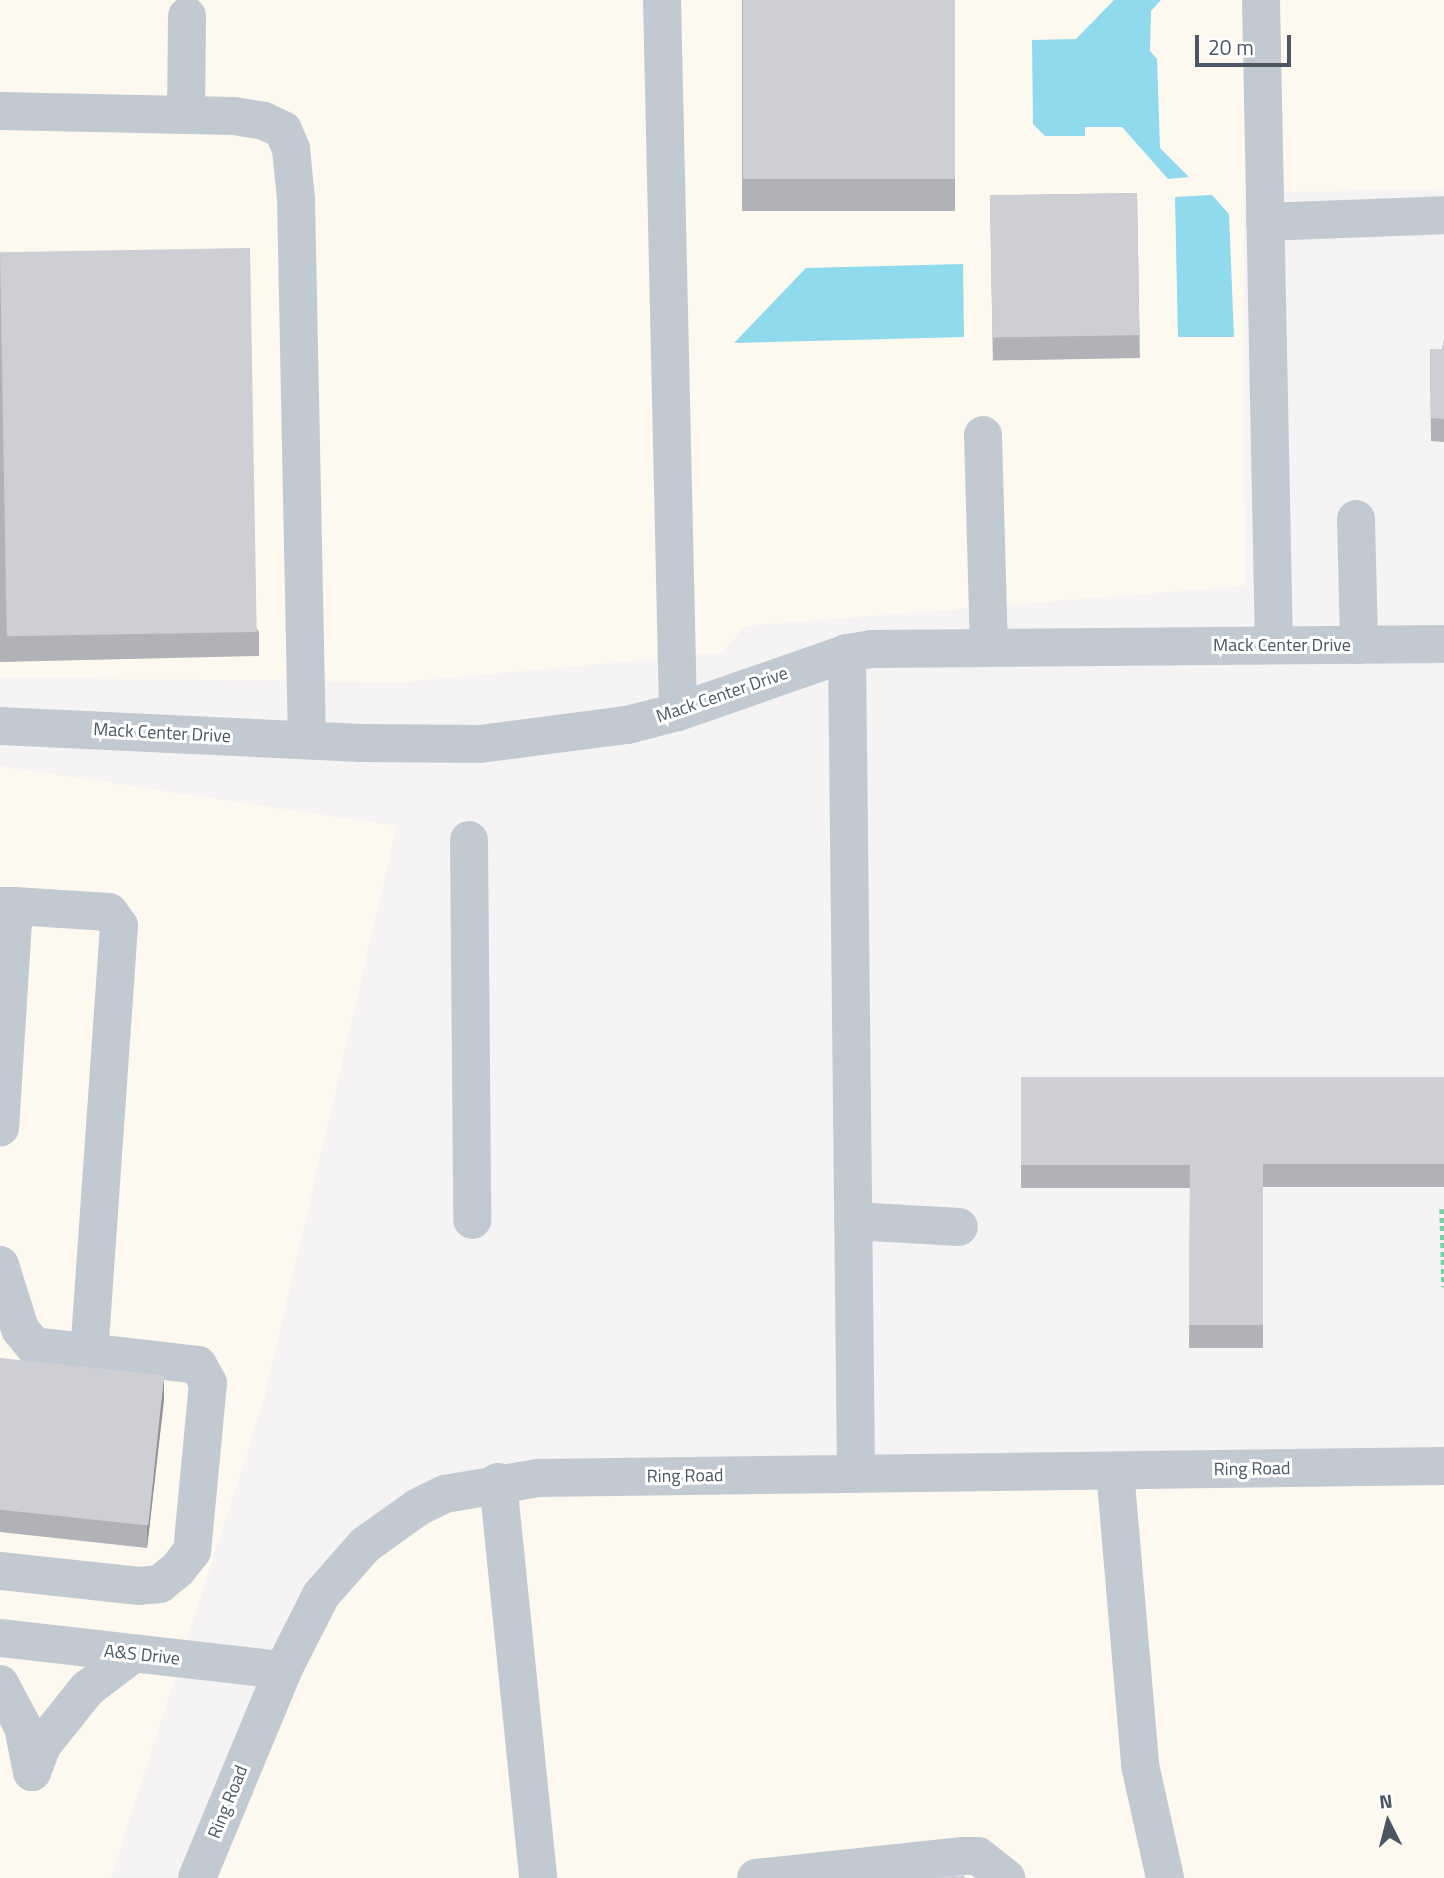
<!DOCTYPE html>
<html>
<head>
<meta charset="utf-8">
<style>
	body { margin:0 }
	#map { position:relative; width:1444px; height:1878px; overflow:hidden; background:#f5f3f3; font-family:"Titillium Web",sans-serif }
	div>[style] { position:absolute }
	[style*='--x'] { left:calc(var(--x)*1px); top:calc(var(--y)*1px); width:calc(var(--w)*1px); rotate:calc(var(--a)*1deg) }
	.commercial>* { inset:0; background:#fdf9ef }
	.water>* { inset:0; background:#90daee }
	.path>* { height:4.5px; margin-top:-2.25px; transform-origin:0; background:repeating-linear-gradient(90deg,#7ad0a6 0 5px,transparent 0 8.5px) }
	.minor>* { height:38px; margin:-19px; padding:0 19px; transform-origin:19px; border-radius:19px; background:#c1cad2 }
	.wall>* { inset:0; background:#b0b2b7; transform-origin:0 0 }
	.shaded-wall>* { inset:0; background:#909195 }
	.building>* { inset:0; background:#cdcfd5; transform-origin:0 0 }
	span { translate:-50% -50%; white-space:nowrap; text-align:center; line-height:1.15; -webkit-text-stroke:6px #fff; paint-order:stroke }
	.street-label { font-size:18px; color:#4a5661 }
	.north { position:absolute; left:1353px; top:1787px; width:70px; height:70px; -webkit-text-stroke:5px #fff; paint-order:stroke; rotate:354deg; font-size:19px; font-weight:700; line-height:28px; text-align:center; color:#4a5661 }
	.north::after { content:''; display:block; margin:auto; width:24px; height:32px; background:#4a5661; clip-path:polygon(50% 0,100% 100%,50% 72%,0 100%) }
	.scale { position:absolute; left:1195px; top:35px; width:96px; height:32px; box-sizing:border-box; border:4px solid #4a5661; border-top:0; padding-left:9px; font-size:21px; line-height:24px; white-space:nowrap; color:#4a5661; -webkit-text-stroke:5px #fff; paint-order:stroke }
</style>
</head>
<body>
<div id="map">
	<div class="commercial">
		<i style="clip-path:polygon(0 0,1444px 0,1444px 189px,1244px 193px,1245px 586px,745px 626px,721px 653px,405px 682px,0 678px)"></i>
		<i style="clip-path:polygon(0 766px,397px 826px,264px 1400px,111px 1878px,0 1878px)"></i>
		<i style="clip-path:polygon(1444px 1481px,1444px 1878px,197px 1878px,305px 1622px,445px 1494px)"></i>
	</div>
	<div class="water">
		<i style="clip-path:polygon(1114px 0,1161px 0,1151px 11px,1150px 51px,1157px 59px,1160px 148px,1189px 177px,1168px 179px,1122px 127px,1085px 127px,1085px 136px,1045px 136px,1033px 124px,1032px 40px,1076px 39px)"></i>
		<i style="clip-path:polygon(1212px 195px,1229px 214px,1234px 337px,1178px 337px,1175px 197px)"></i>
		<i style="clip-path:polygon(963px 264px,964px 337px,734px 343px,806px 268px)"></i>
	</div>
	<div class="path">
		<i style="--x:1442;--y:1209;--w:78;--a:88.5"></i>
	</div>
	<div class="minor">
		<i style="--x:662;--y:0;--w:712;--a:88.71"></i>
		<i style="--x:1261;--y:0;--w:645;--a:88.85"></i>
		<i style="--x:0;--y:111;--w:234;--a:1.2"></i>
		<i style="--x:234;--y:116;--w:30;--a:9"></i>
		<i style="--x:264;--y:121;--w:21;--a:25"></i>
		<i style="--x:283;--y:130;--w:21;--a:67"></i>
		<i style="--x:291;--y:149;--w:50;--a:84.3"></i>
		<i style="--x:296;--y:199;--w:541;--a:88.84"></i>
		<i style="--x:186;--y:115;--w:99;--a:-89.4"></i>
		<i style="--x:1265;--y:222;--w:179;--a:-2.2"></i>
		<i style="--x:983;--y:435;--w:212;--a:88.4"></i>
		<i style="--x:1356;--y:519;--w:126;--a:88.6"></i>
		<i style="--x:847;--y:653;--w:821;--a:89.37"></i>
		<i style="--x:0;--y:726;--w:362;--a:2.7"></i>
		<i style="--x:362;--y:743;--w:118;--a:0.5"></i>
		<i style="--x:480;--y:744;--w:148;--a:-7.4"></i>
		<i style="--x:627;--y:725;--w:53;--a:-14.3"></i>
		<i style="--x:678;--y:712;--w:179;--a:-19.2"></i>
		<i style="--x:847;--y:653;--w:24;--a:-9"></i>
		<i style="--x:871;--y:649;--w:573;--a:-0.5"></i>
		<i style="--x:469;--y:840;--w:380;--a:89.5"></i>
		<i style="--x:0;--y:906;--w:14;--a:0"></i>
		<i style="--x:14;--y:906;--w:222;--a:93.6"></i>
		<i style="--x:14;--y:906;--w:95;--a:3.6"></i>
		<i style="--x:109;--y:912;--w:17;--a:54"></i>
		<i style="--x:119;--y:926;--w:427;--a:94"></i>
		<i style="--x:853;--y:1221;--w:106;--a:3.2"></i>
		<i style="--x:0;--y:1265;--w:67;--a:72.6"></i>
		<i style="--x:20;--y:1329;--w:22;--a:51"></i>
		<i style="--x:34;--y:1346;--w:165;--a:6.6"></i>
		<i style="--x:198;--y:1365;--w:21;--a:61"></i>
		<i style="--x:208;--y:1383;--w:169;--a:95.4"></i>
		<i style="--x:192;--y:1551;--w:24;--a:128"></i>
		<i style="--x:177;--y:1570;--w:22;--a:141"></i>
		<i style="--x:160;--y:1584;--w:21;--a:175"></i>
		<i style="--x:139;--y:1586;--w:140;--a:-173.8"></i>
		<i style="--x:1115;--y:1471;--w:295;--a:85.1"></i>
		<i style="--x:1140;--y:1765;--w:116;--a:77.5"></i>
		<i style="--x:498;--y:1482;--w:398;--a:84.2"></i>
		<i style="--x:0;--y:1638;--w:285;--a:6.5"></i>
		<i style="--x:0;--y:1684;--w:49;--a:61.9"></i>
		<i style="--x:23;--y:1727;--w:46;--a:78.7"></i>
		<i style="--x:32;--y:1772;--w:30;--a:-69"></i>
		<i style="--x:43;--y:1744;--w:70;--a:-51.3"></i>
		<i style="--x:87;--y:1689;--w:58;--a:-37.3"></i>
		<i style="--x:197;--y:1878;--w:225;--a:-67.5"></i>
		<i style="--x:283;--y:1670;--w:84;--a:-63.1"></i>
		<i style="--x:321;--y:1595;--w:67;--a:-48.7"></i>
		<i style="--x:365;--y:1545;--w:65;--a:-35.6"></i>
		<i style="--x:418;--y:1507;--w:30;--a:-26"></i>
		<i style="--x:445;--y:1494;--w:94;--a:-9.8"></i>
		<i style="--x:538;--y:1478;--w:906;--a:-0.76"></i>
		<i style="--x:756;--y:1878;--w:208;--a:-6.1"></i>
		<i style="--x:963;--y:1856;--w:15;--a:0"></i>
		<i style="--x:978;--y:1856;--w:36;--a:38"></i>
	</div>
	<div class="wall">
		<i style="left:742px;top:0;width:213px;height:211px"></i>
		<i style="left:1137px;top:193px;width:165px;height:147px;rotate:89deg"></i>
		<i style="clip-path:polygon(0 254px,259px 632px,259px 656px,0 662px)"></i>
		<i style="clip-path:polygon(1444px 339px,1444px 442px,1431px 441px,1430px 349px,1442px 349px)"></i>
		<i style="clip-path:polygon(1021px 1077px,1444px 1077px,1444px 1187px,1263px 1187px,1263px 1348px,1189px 1348px,1190px 1188px,1021px 1188px)"></i>
		<i style="clip-path:polygon(0 1358px,164px 1399px,147px 1548px,0 1532px)"></i>
	</div>
	<div class="shaded-wall">
		<i style="clip-path:polygon(164px 1376px,164px 1399px,147px 1548px,147px 1525px)"></i>
	</div>
	<div class="building">
		<i style="left:743px;top:0;width:212px;height:179px"></i>
		<i style="left:1137px;top:193px;width:142px;height:147px;rotate:89deg"></i>
		<i style="left:250px;top:248px;width:384px;height:250px;rotate:89deg"></i>
		<i style="clip-path:polygon(1444px 339px,1444px 419px,1431px 418px,1430px 349px,1442px 349px)"></i>
		<i style="clip-path:polygon(1021px 1077px,1444px 1077px,1444px 1164px,1263px 1164px,1263px 1325px,1189px 1325px,1190px 1165px,1021px 1165px)"></i>
		<i style="left:0;top:1358px;width:165px;height:151px;rotate:6deg"></i>
		<i style="clip-path:polygon(963px 1875px,966px 1878px,930px 1878px)"></i>
	</div>
	<div class="street-label">
		<span style="left:1282px;top:645px">Mack Center Drive</span>
		<span style="left:722px;top:695px;rotate:-19deg">Mack Center Drive</span>
		<span style="left:162px;top:733px;rotate:3deg">Mack Center Drive</span>
		<span style="left:1252px;top:1469px;rotate:-1deg">Ring Road</span>
		<span style="left:685px;top:1476px;rotate:-1deg">Ring Road</span>
		<span style="left:142px;top:1655px;rotate:6deg">A&amp;S Drive</span>
		<span style="left:228px;top:1802px;rotate:-68deg">Ring Road</span>
	</div>
	<div class="north">N</div>
	<div class="scale">20 m</div>
</div>
</body>
</html>
